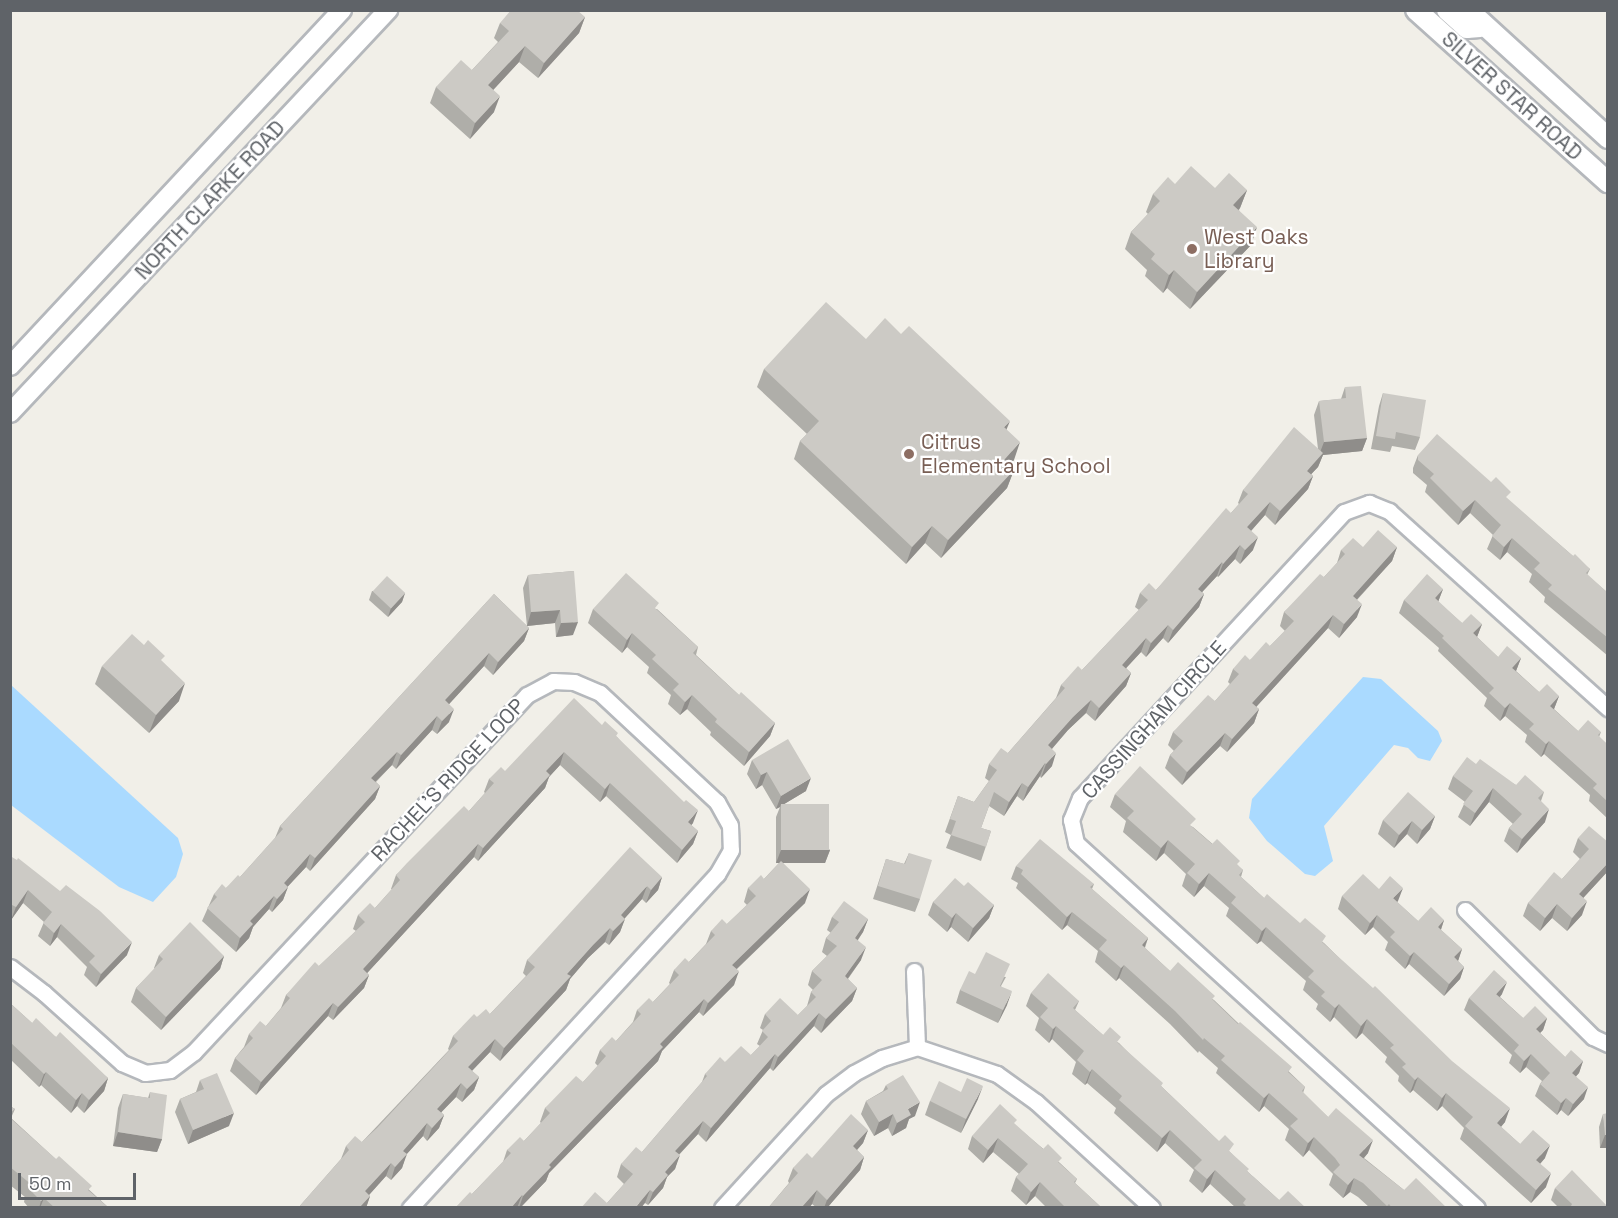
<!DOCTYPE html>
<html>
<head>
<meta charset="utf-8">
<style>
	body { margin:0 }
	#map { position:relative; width:1618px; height:1218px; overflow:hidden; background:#f1efe8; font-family:"Space Grotesk",sans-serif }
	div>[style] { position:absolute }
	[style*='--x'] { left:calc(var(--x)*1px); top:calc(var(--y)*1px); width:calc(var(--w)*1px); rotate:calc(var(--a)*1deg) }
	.water>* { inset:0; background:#aadaff }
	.roads { filter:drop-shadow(2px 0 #b5b8bc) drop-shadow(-2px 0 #b5b8bc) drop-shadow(0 2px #b5b8bc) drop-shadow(0 -2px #b5b8bc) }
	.minor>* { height:15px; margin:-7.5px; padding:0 7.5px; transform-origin:7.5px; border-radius:7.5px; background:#fff }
	.tertiary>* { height:18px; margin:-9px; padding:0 9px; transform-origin:9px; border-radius:9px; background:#fff }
	.secondary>* { height:20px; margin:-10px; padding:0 10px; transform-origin:10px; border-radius:10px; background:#fff }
	.wall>* { inset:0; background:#afaea9 }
	.shaded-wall>* { inset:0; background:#8f8d8a }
	.building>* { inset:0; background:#cccac5; transform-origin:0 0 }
	.dots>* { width:16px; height:16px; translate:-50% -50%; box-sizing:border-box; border:3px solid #fff; border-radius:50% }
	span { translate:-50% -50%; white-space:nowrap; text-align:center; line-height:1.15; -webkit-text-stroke:4.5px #fff; paint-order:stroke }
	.street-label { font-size:21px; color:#5f6368 }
	.education-label { font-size:21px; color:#785e54 }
	.left { translate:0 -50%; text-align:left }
	.frame { position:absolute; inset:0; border:12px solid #5f6368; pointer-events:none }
	.scale { position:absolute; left:18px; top:1173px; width:118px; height:27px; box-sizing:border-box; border:3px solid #5f6368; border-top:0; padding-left:8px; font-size:18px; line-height:21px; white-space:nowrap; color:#5f6368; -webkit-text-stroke:4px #fff; paint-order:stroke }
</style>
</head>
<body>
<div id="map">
	<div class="water">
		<i style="clip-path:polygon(1363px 677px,1381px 679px,1438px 731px,1442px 741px,1430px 761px,1418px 758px,1408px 748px,1394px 745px,1324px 826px,1333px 861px,1315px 876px,1305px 874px,1267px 841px,1249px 818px,1252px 799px)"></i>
		<i style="clip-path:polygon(11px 685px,178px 838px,183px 854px,176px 877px,153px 902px,119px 887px,11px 805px)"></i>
	</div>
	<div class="roads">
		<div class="minor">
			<i style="--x:1465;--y:910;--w:180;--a:44.8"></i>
			<i style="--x:1593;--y:1037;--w:17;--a:25"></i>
			<i style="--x:10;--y:967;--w:43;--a:37.4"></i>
			<i style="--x:44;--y:993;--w:105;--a:41.9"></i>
			<i style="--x:122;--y:1063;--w:25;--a:23"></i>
			<i style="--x:145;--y:1073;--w:25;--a:-7"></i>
			<i style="--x:170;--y:1070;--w:30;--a:-37"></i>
			<i style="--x:194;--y:1052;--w:488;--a:-47"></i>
			<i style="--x:527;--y:695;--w:30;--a:-28"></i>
			<i style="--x:553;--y:681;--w:21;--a:3"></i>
			<i style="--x:574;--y:682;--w:28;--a:23"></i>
			<i style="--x:600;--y:693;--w:160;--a:43"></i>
			<i style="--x:717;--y:802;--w:26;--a:61"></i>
			<i style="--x:730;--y:825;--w:25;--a:88"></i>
			<i style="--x:731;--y:850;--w:28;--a:120"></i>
			<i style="--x:717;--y:874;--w:454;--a:132.6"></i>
			<i style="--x:914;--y:971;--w:76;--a:87.7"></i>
			<i style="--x:722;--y:1208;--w:154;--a:-47.6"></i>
			<i style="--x:826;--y:1094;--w:35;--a:-37"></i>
			<i style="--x:854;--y:1073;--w:32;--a:-28"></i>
			<i style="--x:882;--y:1058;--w:37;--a:-17"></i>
			<i style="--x:917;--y:1047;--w:84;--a:18.6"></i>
			<i style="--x:997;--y:1074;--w:48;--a:35.7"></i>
			<i style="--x:1036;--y:1102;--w:157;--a:42.4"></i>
			<i style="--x:1477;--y:1208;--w:542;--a:-137.69"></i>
			<i style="--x:1076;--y:843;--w:24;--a:-102"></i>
			<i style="--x:1071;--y:820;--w:24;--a:-68"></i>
			<i style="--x:1080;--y:798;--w:389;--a:-47.3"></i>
			<i style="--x:1344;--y:512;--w:27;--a:-20"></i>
			<i style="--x:1369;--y:503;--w:22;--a:22"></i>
			<i style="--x:1389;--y:511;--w:295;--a:42"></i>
		</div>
		<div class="tertiary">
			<i style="--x:10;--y:366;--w:487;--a:-47"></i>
			<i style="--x:10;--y:413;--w:553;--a:-46.83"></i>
		</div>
		<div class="secondary">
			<i style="--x:1416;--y:10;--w:258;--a:41.9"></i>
			<i style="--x:1447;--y:10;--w:27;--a:42"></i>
			<i style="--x:1467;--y:28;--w:13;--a:-4"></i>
			<i style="--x:1468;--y:10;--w:190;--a:42.4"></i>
		</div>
	</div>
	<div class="wall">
		<i style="clip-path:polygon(585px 17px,579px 33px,538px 78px,519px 62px,493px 90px,494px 112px,470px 139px,430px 103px,436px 87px,472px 70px,498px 42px,494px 38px,500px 23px)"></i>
		<i style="clip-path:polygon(1175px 184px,1215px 188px,1247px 190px,1240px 208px,1239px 210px,1251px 245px,1190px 309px,1167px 288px,1163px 293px,1145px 276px,1147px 270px,1125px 249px,1131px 232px,1148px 214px,1146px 212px,1153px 194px)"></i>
		<i style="clip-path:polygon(866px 339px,1006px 429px,1014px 460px,1009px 465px,1014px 470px,1007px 488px,941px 558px,925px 543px,906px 564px,794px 459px,800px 441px,807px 434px,757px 387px,764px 369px)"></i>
		<i style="clip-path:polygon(1345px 387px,1367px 438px,1362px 451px,1323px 455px,1318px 467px,1311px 474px,1313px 476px,1308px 489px,1275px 525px,1265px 515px,1251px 531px,1253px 550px,1240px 564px,1235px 559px,1218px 577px,1217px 576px,1202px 592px,1204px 594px,1199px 607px,1168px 643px,1163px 638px,1146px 657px,1141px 652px,1126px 668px,1131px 673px,1126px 686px,1095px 721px,1086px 713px,1068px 730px,1052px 749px,1052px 766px,1041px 778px,1040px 776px,1023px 801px,1017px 796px,1004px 816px,989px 806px,981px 828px,991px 831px,981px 861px,946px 848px,951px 835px,945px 832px,958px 796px,974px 802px,989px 781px,985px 778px,989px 764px,1008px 753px,1056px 698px,1061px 685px,1082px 670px,1139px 610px,1135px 607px,1140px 593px,1156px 590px,1231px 513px,1239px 504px,1238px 503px,1243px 490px,1318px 449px,1314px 415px,1319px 401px,1341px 399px)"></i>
		<i style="clip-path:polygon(1383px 393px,1420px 437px,1415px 450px,1392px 446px,1390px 452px,1371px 449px,1379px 406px)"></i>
		<i style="clip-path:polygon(1418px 455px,1508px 500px,1573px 556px,1590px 569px,1587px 575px,1608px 593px,1608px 656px,1544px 602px,1545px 597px,1529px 582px,1532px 574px,1507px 552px,1500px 560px,1487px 549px,1493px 535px,1470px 513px,1458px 525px,1425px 492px,1427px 485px,1413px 473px,1413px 468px)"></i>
		<i style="clip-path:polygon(1363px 547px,1397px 547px,1392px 561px,1357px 600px,1357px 617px,1339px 638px,1328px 628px,1256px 707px,1259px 709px,1254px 723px,1227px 752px,1220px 746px,1182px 785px,1165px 768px,1170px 755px,1174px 751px,1168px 745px,1173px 732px,1215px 701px,1230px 684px,1228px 682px,1233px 669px,1250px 660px,1270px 646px,1285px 631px,1280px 626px,1284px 612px,1324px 577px,1337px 563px,1341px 550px)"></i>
		<i style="clip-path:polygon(574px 571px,573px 635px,556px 637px,555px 623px,527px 626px,523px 588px,528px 575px)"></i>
		<i style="clip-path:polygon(1443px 589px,1438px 602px,1462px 623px,1482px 624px,1477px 637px,1498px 657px,1521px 658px,1516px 671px,1539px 692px,1559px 696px,1554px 709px,1578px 731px,1601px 732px,1599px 737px,1608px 745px,1608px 819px,1589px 801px,1590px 795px,1544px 754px,1541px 757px,1525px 742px,1527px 735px,1505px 716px,1500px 721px,1484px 706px,1487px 698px,1438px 651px,1439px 648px,1399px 613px,1404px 600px)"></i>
		<i style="clip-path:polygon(372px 591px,405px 593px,402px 602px,388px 617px,369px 600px)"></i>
		<i style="clip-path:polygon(494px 594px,529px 628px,524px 641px,493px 675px,484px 666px,449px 704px,449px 722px,437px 734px,432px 730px,396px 769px,392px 765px,376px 782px,380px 786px,375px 799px,310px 871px,306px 867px,288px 886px,283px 900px,272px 912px,269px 909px,253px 927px,249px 938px,236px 952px,202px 921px,214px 894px,226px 888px,240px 877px,275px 838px,280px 826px)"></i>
		<i style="clip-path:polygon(593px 609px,657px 609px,698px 647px,696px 655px,739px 695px,775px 723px,770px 736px,744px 766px,710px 735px,711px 732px,687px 709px,680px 715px,668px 704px,671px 695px,647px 673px,649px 667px,627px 647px,622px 653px,588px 623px)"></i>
		<i style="clip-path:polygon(102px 666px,179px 701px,149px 733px,95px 684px)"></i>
		<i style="clip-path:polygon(602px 725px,617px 737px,693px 823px,691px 825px,698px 831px,693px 844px,677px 863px,606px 796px,600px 802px,560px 765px,549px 777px,545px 788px,478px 861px,474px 857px,367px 973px,369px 975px,364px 988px,333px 1020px,328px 1016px,256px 1095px,230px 1071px,235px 1058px,244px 1047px,249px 1034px,266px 1026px,281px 1008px,286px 995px,319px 966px,356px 931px,353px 929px,358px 915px,375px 908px,392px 889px,391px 889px,396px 875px,469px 811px,485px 793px,484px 792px,489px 779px)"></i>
		<i style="clip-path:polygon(752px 760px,806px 791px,784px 804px,830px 850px,825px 863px,783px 863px,805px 903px,737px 969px,734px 985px,703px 1016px,699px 1012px,662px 1051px,658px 1061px,549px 1173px,546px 1181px,520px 1208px,455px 1208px,472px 1194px,503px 1162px,507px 1150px,524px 1141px,541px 1123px,540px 1122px,545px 1108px,583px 1082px,598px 1066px,595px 1063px,600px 1050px,616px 1041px,633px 1022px,637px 1010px,653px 1002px,670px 984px,669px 983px,674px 970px,689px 962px,706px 944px,711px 931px,727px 924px,747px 905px,744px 902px,748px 888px,764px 879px,779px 863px,776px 863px,776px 817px,780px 807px,776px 809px,762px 785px,756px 789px,747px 774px)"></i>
		<i style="clip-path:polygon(1476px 764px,1516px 785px,1544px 792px,1541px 801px,1545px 822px,1517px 853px,1504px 841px,1509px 828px,1513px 824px,1489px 802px,1470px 826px,1458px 817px,1465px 802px,1448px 789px,1453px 776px)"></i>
		<i style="clip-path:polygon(1115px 794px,1193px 827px,1238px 866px,1243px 870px,1241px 877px,1264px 898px,1324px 943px,1505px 1122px,1501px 1127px,1520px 1144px,1545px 1158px,1540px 1164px,1546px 1187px,1531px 1203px,1460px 1139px,1464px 1128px,1442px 1106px,1437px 1111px,1413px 1090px,1410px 1093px,1398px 1081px,1399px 1076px,1385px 1062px,1387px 1057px,1362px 1033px,1356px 1039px,1334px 1017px,1330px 1022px,1316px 1009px,1318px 1004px,1303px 990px,1306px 981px,1261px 941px,1257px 944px,1226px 916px,1229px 908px,1204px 886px,1194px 897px,1182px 886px,1186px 874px,1164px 853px,1156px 861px,1123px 832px,1126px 821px,1110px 807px)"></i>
		<i style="clip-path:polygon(1435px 816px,1430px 829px,1417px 844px,1407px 834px,1394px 848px,1378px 834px,1383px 820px)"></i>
		<i style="clip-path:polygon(1578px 838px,1608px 842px,1608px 871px,1583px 898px,1582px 915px,1567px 931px,1552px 918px,1540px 931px,1523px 916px,1528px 903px,1562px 879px,1580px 859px,1573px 852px)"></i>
		<i style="clip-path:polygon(909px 853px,920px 899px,915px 912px,873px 899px,886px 859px,904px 864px)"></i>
		<i style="clip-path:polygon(10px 856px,127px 955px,96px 987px,84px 975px,87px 967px,57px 937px,50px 946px,38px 936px,44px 922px,23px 903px,11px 920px,10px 920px)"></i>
		<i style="clip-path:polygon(1016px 866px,1094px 884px,1092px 889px,1148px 938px,1145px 948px,1170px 971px,1214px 1000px,1305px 1087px,1303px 1093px,1328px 1117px,1368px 1153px,1364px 1158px,1404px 1190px,1447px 1208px,1370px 1208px,1358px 1197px,1350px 1192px,1343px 1198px,1329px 1185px,1333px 1174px,1309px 1150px,1303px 1157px,1285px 1140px,1289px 1129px,1264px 1106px,1259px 1112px,1216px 1073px,1218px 1068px,1199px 1051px,1198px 1053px,1170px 1024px,1119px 978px,1116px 981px,1095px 962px,1098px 951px,1067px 925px,1062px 930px,1016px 888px,1018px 883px,1011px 879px)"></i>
		<i style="clip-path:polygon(662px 877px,658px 890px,646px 903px,642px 899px,625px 918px,620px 932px,609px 945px,605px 942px,588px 958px,570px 979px,566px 990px,500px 1061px,490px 1052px,472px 1071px,479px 1077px,474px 1090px,462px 1102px,456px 1097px,441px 1112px,444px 1115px,439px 1128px,427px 1141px,423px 1136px,406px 1154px,402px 1168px,391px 1180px,386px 1176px,369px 1195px,370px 1196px,366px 1208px,298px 1208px,341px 1159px,346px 1146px,362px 1142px,449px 1050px,448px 1049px,453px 1036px,477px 1017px,490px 1014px,526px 976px,523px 973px,527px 960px)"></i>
		<i style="clip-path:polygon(964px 886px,994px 905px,989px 918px,968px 942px,951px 927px,947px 932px,928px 915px,933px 902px)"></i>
		<i style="clip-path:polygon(1379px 889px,1398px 901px,1397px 902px,1418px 921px,1444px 920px,1441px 930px,1462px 949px,1458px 961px,1464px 967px,1460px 979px,1444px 996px,1409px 964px,1405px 969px,1385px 950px,1388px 942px,1373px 927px,1365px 935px,1338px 909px,1342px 896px)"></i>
		<i style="clip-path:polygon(832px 917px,868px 919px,863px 932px,858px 940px,861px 960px,848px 979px,857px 988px,852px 1001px,821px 1033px,814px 1026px,773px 1071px,770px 1068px,706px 1142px,698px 1134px,679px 1155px,675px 1169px,667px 1177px,663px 1188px,648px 1205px,645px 1203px,607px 1203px,624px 1184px,617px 1177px,621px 1164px,642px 1152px,702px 1082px,705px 1074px,725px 1062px,751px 1055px,760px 1046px,757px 1044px,763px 1030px,760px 1028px,765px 1014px,798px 1015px,807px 1006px,811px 992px,813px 990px,808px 985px,812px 971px,827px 956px,822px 952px,826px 938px,831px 933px,827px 930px)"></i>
		<i style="clip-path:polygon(159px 955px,224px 956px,220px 969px,161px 1030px,131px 1002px,136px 988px,155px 969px,154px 968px)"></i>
		<i style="clip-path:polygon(975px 974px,1006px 977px,1001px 986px,1007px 1005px,998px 1023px,956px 1003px,960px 990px)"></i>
		<i style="clip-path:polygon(1031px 993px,1079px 1001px,1075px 1010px,1103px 1035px,1119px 1043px,1162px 1087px,1231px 1153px,1248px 1172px,1279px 1200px,1306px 1208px,1236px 1208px,1210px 1184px,1202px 1193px,1189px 1181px,1194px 1170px,1165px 1143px,1157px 1152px,1114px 1113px,1116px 1108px,1087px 1083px,1085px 1085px,1072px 1074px,1076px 1062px,1052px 1039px,1049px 1043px,1035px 1030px,1039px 1018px,1026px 1006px)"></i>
		<i style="clip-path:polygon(1502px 994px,1500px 997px,1523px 1018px,1547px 1018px,1543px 1030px,1540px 1033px,1565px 1057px,1583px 1061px,1579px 1073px,1576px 1076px,1584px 1099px,1568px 1116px,1561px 1110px,1557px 1115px,1535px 1096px,1540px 1084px,1542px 1081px,1526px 1067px,1520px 1073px,1509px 1063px,1512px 1055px,1464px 1010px,1469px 998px)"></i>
		<i style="clip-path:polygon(10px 1003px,32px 1023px,56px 1037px,108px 1078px,104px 1091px,84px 1113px,77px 1106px,71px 1113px,41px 1085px,39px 1087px,10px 1059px)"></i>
		<i style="clip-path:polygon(200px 1080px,229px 1126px,188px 1144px,175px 1112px,180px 1099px,196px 1092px)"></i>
		<i style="clip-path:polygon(886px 1085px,915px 1116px,909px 1119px,906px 1128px,892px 1136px,888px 1128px,874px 1136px,861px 1114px,866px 1101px,883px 1091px)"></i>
		<i style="clip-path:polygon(150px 1092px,162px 1139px,157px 1152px,113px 1146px,118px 1108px,123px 1094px,148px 1098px)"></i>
		<i style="clip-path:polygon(978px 1099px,961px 1133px,925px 1115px,930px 1101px)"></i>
		<i style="clip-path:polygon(10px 1106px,15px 1109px,11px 1118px,109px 1208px,29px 1208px,24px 1202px,25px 1197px,10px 1185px)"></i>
		<i style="clip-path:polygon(1603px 1114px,1608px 1148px,1600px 1148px,1599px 1127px)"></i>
		<i style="clip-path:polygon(1015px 1125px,1060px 1163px,1077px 1179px,1075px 1183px,1102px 1208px,1047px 1208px,1035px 1196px,1026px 1205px,1011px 1191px,1016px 1177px,1019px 1174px,993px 1152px,983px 1163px,968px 1149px,972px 1136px)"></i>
		<i style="clip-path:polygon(868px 1130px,863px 1143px,857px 1150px,864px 1157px,860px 1170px,827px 1208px,817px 1208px,812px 1204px,809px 1208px,768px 1208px,789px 1183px,788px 1181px,793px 1168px)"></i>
		<i style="clip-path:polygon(1555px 1188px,1608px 1208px,1559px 1208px,1551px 1200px)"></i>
	</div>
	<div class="shaded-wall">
		<i style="clip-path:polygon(585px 17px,579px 33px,538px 78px,544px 63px)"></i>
		<i style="clip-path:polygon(525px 46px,519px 62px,483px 101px,488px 85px)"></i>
		<i style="clip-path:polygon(500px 96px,494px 112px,470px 139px,475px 123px)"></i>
		<i style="clip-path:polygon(1247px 190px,1240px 208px,1227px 222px,1233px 205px)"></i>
		<i style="clip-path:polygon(1257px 227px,1251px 245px,1190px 309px,1197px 292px)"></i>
		<i style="clip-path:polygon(1174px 270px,1167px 288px,1163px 293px,1169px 275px)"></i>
		<i style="clip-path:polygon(1010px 421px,1003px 438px,1004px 427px)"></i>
		<i style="clip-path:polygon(1367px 438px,1362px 451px,1323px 455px,1318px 467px,1302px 484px,1307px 471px,1319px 455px,1324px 442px)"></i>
		<i style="clip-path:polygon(1020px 442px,1014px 460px,997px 478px,1004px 460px)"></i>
		<i style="clip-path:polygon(1014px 470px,1007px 488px,941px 558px,948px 540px)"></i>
		<i style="clip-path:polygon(1313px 476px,1308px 489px,1275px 525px,1280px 511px)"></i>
		<i style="clip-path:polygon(1475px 500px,1470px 513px,1458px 525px,1463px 511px)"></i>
		<i style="clip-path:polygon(1270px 502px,1265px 515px,1242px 541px,1247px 527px)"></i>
		<i style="clip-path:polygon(932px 526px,925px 543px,906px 564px,912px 547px)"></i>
		<i style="clip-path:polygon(1258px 537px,1253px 550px,1240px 564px,1245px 550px)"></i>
		<i style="clip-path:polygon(1512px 538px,1507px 552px,1500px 560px,1504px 547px)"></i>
		<i style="clip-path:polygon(1240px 545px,1235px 559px,1218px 577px,1223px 564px)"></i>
		<i style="clip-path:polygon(1397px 547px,1392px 561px,1348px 609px,1353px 596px)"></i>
		<i style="clip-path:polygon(1222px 562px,1217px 576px,1193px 602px,1198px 589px)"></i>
		<i style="clip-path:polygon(1443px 589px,1438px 602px,1435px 598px)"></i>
		<i style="clip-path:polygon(405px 593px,402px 602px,388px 617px,391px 608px)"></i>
		<i style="clip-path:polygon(1204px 594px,1199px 607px,1168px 643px,1173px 630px)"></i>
		<i style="clip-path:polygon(1362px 604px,1357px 617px,1339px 638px,1344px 624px)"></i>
		<i style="clip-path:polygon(560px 610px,555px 623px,527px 626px,531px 612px)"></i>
		<i style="clip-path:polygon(1333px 615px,1328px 628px,1247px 717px,1252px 703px)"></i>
		<i style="clip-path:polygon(578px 622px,573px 635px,556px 637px,561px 623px)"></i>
		<i style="clip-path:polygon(1482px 624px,1477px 637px,1473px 633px)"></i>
		<i style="clip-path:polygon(1168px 625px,1163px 638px,1146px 657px,1151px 643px)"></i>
		<i style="clip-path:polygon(529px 628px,524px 641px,493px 675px,498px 662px)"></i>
		<i style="clip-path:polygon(632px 633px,627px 647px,622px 653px,627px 640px)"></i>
		<i style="clip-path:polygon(1146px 638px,1141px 652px,1117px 678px,1122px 665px)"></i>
		<i style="clip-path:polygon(489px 653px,484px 666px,440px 714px,445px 700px)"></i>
		<i style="clip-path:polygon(1521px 658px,1516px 671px,1512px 668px)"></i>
		<i style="clip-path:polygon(1131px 673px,1126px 686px,1095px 721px,1099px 708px)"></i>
		<i style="clip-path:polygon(185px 683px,179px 701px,149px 733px,156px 715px)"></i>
		<i style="clip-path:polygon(692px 695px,687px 709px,680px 715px,685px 702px)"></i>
		<i style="clip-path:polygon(1559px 696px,1554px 709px,1545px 719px,1550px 706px)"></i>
		<i style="clip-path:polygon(1091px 700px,1086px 713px,1068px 730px,1043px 759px,1048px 745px,1073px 717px)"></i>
		<i style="clip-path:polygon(1510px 703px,1505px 716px,1500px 721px,1505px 708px)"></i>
		<i style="clip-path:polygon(454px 709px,449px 722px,437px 734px,442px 721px)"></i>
		<i style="clip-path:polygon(1259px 709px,1254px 723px,1227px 752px,1232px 739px)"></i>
		<i style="clip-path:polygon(437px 716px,432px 730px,396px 769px,401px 755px)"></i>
		<i style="clip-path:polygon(775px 723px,770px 736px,744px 766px,749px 752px)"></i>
		<i style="clip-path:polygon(1225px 733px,1220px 746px,1182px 785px,1187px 772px)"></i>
		<i style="clip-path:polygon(1549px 741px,1544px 754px,1541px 757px,1546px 744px)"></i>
		<i style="clip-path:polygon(397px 752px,392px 765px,366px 791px,371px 778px)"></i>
		<i style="clip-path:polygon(564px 752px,560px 765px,549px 777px,545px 788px,478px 861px,483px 848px,546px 771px)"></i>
		<i style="clip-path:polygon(1056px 753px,1052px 766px,1041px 778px,1046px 764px)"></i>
		<i style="clip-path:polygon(1045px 763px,1040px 776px,1023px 801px,1028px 787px)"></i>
		<i style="clip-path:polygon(767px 772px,762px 785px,756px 789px,761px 775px)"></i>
		<i style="clip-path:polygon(811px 778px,806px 791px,781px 806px,781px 804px,780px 807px,776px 809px,781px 796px)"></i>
		<i style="clip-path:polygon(610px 783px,606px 796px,600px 802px,605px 789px)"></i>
		<i style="clip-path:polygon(1022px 783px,1017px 796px,1004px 816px,1009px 802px)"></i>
		<i style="clip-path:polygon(380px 786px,375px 799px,310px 871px,315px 858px)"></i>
		<i style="clip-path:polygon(1493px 788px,1489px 802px,1470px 826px,1475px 813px)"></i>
		<i style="clip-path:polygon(1549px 809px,1545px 822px,1517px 853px,1522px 839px)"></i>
		<i style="clip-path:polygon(698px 810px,693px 823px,683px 835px,688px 822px)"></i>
		<i style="clip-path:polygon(1435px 816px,1430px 829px,1417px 844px,1422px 830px)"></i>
		<i style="clip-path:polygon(1412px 821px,1407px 834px,1394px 848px,1399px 835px)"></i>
		<i style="clip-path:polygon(698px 831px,693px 844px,677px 863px,682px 850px)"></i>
		<i style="clip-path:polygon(1168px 840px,1164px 853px,1156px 861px,1161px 848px)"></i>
		<i style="clip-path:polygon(478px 844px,474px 857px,358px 983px,363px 969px)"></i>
		<i style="clip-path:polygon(781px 850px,830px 850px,825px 863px,776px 863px)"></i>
		<i style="clip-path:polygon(310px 854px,306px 867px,279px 896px,284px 883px)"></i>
		<i style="clip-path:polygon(1608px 863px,1608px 871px,1574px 908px,1579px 894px)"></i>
		<i style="clip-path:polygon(1209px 873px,1204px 886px,1194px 897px,1199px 884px)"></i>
		<i style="clip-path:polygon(662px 877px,658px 890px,646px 903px,651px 890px)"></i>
		<i style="clip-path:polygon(647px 886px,642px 899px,616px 928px,621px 915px)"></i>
		<i style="clip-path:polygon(288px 887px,283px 900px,272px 912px,277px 899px)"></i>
		<i style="clip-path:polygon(1403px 888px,1398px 901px,1388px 911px,1393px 898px)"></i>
		<i style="clip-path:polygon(810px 889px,805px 903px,727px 978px,732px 965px)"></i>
		<i style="clip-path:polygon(28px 890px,23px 903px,11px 920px,16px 907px)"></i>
		<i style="clip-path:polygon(274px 896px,269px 909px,253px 927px,249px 938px,236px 952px,240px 938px,250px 921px)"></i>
		<i style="clip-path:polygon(1587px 901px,1582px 915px,1567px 931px,1572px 918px)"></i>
		<i style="clip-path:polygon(1557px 904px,1552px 918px,1540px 931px,1545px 918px)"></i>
		<i style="clip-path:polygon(994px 905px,989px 918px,968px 942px,973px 928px)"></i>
		<i style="clip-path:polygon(1072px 912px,1067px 925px,1062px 930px,1067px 917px)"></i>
		<i style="clip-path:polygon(956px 913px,951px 927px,947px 932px,952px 918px)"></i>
		<i style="clip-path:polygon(1377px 915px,1373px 927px,1365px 935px,1370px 923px)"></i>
		<i style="clip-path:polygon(625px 919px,620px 932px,609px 945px,613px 931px)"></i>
		<i style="clip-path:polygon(868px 919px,863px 932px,850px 951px,855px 938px)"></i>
		<i style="clip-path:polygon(1444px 920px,1440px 932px,1438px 927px)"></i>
		<i style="clip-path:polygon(61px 924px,57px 937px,50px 946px,54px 933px)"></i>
		<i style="clip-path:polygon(1266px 927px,1261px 941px,1257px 944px,1262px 931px)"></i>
		<i style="clip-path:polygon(610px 928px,605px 942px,588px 958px,570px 979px,566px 990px,500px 1061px,504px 1048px,567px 974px,593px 945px)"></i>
		<i style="clip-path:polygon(1148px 938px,1143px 951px,1142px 945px)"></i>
		<i style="clip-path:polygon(132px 942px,127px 955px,96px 987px,101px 974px)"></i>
		<i style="clip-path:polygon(866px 947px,861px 960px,840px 989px,845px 976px)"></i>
		<i style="clip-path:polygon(1462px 949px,1458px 961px,1454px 957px)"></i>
		<i style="clip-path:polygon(1414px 952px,1409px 964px,1405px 969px,1410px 956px)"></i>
		<i style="clip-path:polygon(224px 956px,220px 969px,161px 1030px,166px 1017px)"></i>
		<i style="clip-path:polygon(1124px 965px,1119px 978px,1116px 981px,1121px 968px)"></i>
		<i style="clip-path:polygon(1464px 967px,1460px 979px,1444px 996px,1449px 984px)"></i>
		<i style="clip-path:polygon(739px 971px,734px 985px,703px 1016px,708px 1003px)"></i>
		<i style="clip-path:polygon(369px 975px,364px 988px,333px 1020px,338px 1007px)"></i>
		<i style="clip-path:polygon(1507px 982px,1502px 994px,1492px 1006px,1496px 994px)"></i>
		<i style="clip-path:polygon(857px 988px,852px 1001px,821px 1033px,826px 1019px)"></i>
		<i style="clip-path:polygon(1012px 991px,1007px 1005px,998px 1023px,1003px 1010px)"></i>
		<i style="clip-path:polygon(704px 999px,699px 1012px,662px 1051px,658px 1061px,549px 1173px,546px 1181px,520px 1208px,519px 1208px,523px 1196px,549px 1165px,660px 1044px)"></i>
		<i style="clip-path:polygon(333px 1003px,328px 1016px,256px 1095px,261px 1082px)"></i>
		<i style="clip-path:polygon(1339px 1004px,1334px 1017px,1330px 1022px,1335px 1008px)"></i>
		<i style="clip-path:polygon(819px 1013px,814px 1026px,773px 1071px,778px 1057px)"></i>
		<i style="clip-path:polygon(1547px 1018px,1543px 1030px,1531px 1042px,1536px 1029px)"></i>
		<i style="clip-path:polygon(1367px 1019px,1362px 1033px,1356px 1039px,1361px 1026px)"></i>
		<i style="clip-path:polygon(1056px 1026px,1052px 1039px,1049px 1043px,1053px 1029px)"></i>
		<i style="clip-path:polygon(495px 1039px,490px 1052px,463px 1080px,468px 1067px)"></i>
		<i style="clip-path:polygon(775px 1054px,770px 1068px,706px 1142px,711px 1128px)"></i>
		<i style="clip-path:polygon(1531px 1054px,1526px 1067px,1520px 1073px,1524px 1061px)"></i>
		<i style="clip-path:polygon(1583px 1061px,1579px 1073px,1568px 1085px,1572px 1073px)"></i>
		<i style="clip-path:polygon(1092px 1069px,1087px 1083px,1085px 1085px,1090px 1072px)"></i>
		<i style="clip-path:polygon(46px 1072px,41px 1085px,39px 1087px,44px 1074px)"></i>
		<i style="clip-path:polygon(479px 1077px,474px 1090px,462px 1102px,467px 1089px)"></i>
		<i style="clip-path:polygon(1418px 1077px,1413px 1090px,1410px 1093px,1415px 1080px)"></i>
		<i style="clip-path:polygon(108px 1078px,104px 1091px,84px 1113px,89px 1100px)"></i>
		<i style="clip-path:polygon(461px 1083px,456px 1097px,432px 1122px,437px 1109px)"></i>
		<i style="clip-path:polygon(983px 1086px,978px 1099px,961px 1133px,966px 1119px)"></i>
		<i style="clip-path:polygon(1588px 1087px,1584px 1099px,1568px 1116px,1573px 1104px)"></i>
		<i style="clip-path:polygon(82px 1093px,77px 1106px,71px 1113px,76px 1100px)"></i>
		<i style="clip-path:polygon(1269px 1093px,1264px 1106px,1259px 1112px,1264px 1098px)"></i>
		<i style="clip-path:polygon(1446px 1093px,1442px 1106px,1437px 1111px,1442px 1098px)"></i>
		<i style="clip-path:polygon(1566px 1098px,1561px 1110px,1557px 1115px,1561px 1103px)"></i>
		<i style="clip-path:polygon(920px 1102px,915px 1116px,909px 1119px,906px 1128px,892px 1136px,897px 1123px,908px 1109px)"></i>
		<i style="clip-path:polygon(1510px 1108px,1505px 1122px,1492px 1137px,1497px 1123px)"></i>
		<i style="clip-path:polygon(234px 1113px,229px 1126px,188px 1144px,193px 1130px)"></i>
		<i style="clip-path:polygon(893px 1114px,888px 1128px,874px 1136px,879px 1122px)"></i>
		<i style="clip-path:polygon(444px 1115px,439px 1128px,427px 1141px,432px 1128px)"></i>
		<i style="clip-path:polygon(703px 1121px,698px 1134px,670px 1164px,675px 1151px)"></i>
		<i style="clip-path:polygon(427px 1123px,423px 1136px,398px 1164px,403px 1151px)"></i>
		<i style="clip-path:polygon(868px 1130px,863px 1143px,848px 1160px,853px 1146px)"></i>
		<i style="clip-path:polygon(1170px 1130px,1165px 1143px,1157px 1152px,1162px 1138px)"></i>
		<i style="clip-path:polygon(118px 1132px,162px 1139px,157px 1152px,113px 1146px)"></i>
		<i style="clip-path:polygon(1605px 1135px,1608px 1135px,1608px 1148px,1600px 1148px)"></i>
		<i style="clip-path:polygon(1314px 1137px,1309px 1150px,1303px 1157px,1308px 1143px)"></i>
		<i style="clip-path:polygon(998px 1138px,993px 1152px,983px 1163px,988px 1150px)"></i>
		<i style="clip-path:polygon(1373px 1140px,1368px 1153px,1355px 1168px,1359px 1155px)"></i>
		<i style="clip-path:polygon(1550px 1145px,1545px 1158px,1531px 1174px,1536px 1160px)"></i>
		<i style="clip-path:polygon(407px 1154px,402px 1168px,391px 1180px,395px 1167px)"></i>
		<i style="clip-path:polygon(680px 1155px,675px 1169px,667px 1177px,663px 1188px,648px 1205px,653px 1192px,665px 1172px)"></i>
		<i style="clip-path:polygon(864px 1157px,860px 1170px,827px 1208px,824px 1208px,827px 1200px)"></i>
		<i style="clip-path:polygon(391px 1163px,386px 1176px,360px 1205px,365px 1191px)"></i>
		<i style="clip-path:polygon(1215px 1170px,1210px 1184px,1202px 1193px,1207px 1179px)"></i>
		<i style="clip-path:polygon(1551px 1173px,1546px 1187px,1531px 1203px,1536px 1190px)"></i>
		<i style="clip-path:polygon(1354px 1178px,1350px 1192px,1343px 1198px,1348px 1185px)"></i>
		<i style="clip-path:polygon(1040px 1182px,1035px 1196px,1026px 1205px,1031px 1192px)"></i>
		<i style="clip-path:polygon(650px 1190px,645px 1203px,641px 1208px,635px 1208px)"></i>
		<i style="clip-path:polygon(817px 1190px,812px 1204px,809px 1208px,801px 1208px)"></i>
		<i style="clip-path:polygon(522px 1195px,517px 1208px,511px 1208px)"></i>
		<i style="clip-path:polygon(370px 1196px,366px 1208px,359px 1208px)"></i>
		<i style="clip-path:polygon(44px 1198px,40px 1208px,39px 1208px,41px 1201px)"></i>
	</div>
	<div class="building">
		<i style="clip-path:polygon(511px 10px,577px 10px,585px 17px,544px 63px,525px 46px,488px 85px,500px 96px,475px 123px,436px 87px,461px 60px,472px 70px,509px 31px,500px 23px)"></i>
		<i style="clip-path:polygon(1191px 166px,1215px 188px,1229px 173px,1247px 190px,1233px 205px,1257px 227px,1197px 292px,1174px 270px,1169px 275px,1151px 259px,1155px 254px,1131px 232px,1160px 201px,1153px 194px,1168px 177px,1175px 184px)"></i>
		<i style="clip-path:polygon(826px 302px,866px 339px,885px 318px,901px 334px,909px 326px,1010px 421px,1004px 427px,1020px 442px,1004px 460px,1014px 470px,948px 540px,932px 526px,912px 547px,800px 441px,819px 421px,764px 369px)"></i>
		<i style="clip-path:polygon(1361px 386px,1367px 438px,1324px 442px,1319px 401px,1346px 398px,1345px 387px)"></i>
		<i style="clip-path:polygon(1383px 393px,1426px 400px,1420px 437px,1396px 432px,1395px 439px,1376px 436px)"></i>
		<i style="clip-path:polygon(1294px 427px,1323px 453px,1307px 471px,1313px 476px,1280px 511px,1270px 502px,1247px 527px,1258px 537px,1245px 550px,1240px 545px,1223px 564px,1222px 562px,1198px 589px,1204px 594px,1173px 630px,1168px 625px,1151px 643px,1146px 638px,1122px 665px,1131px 673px,1099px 708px,1091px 700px,1073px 717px,1048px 745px,1056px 753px,1046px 764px,1045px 763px,1028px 787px,1022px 783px,1009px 802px,994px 792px,981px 828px,991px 831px,986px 847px,951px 835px,956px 821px,950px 819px,958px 796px,974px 802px,997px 770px,989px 764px,1001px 748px,1008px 753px,1065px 688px,1061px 685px,1078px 666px,1082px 670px,1148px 600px,1140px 593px,1149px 583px,1156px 590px,1226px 508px,1231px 513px,1248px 494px,1243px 490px)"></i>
		<i style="clip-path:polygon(1437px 434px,1491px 482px,1496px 477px,1511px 492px,1506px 497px,1573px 556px,1575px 554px,1590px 569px,1586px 573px,1608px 593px,1608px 638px,1548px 589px,1552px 585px,1534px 569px,1540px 563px,1512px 538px,1504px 547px,1492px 536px,1501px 525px,1475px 500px,1463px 511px,1430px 478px,1434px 474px,1418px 460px,1418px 455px)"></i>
		<i style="clip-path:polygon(1378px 530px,1397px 547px,1353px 596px,1362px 604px,1344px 624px,1333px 615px,1252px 703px,1259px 709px,1232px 739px,1225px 733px,1187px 772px,1170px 755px,1183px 741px,1173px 732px,1208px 695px,1215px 701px,1239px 674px,1233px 669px,1245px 655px,1250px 660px,1266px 642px,1270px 646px,1294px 621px,1284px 612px,1320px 574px,1324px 577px,1345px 554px,1341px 550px,1353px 538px,1363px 547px)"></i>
		<i style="clip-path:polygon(574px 571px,578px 622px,561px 623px,560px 610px,531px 612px,528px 575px)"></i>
		<i style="clip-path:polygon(626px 573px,659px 603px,655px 608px,698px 647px,693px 653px,739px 695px,741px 692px,775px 723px,749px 752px,715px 722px,717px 719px,692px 695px,685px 702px,673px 690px,679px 684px,652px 659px,656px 655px,632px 633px,627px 640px,593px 609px)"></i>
		<i style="clip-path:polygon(1427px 574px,1443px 589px,1435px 598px,1462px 623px,1471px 614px,1482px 624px,1473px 633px,1498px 657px,1507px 646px,1521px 658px,1512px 668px,1539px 692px,1547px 684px,1559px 696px,1550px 706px,1578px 731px,1588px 720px,1601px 732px,1598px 735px,1608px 745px,1608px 802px,1593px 788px,1597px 784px,1549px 741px,1546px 744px,1529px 729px,1534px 724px,1510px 703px,1505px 708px,1489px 693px,1494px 688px,1442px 638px,1444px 636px,1404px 600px)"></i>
		<i style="left:387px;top:576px;width:25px;height:21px;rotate:43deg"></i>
		<i style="clip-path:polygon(494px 594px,529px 628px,498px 662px,489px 653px,445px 700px,454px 709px,442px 721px,437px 716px,401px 755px,397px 752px,371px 778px,380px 786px,315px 858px,310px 854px,284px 883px,288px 887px,277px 899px,274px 896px,250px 921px,253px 924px,240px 938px,207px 908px,217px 897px,214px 894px,222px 884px,226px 888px,238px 875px,240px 877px,283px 829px,280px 826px)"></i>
		<i style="clip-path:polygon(132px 634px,144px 645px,148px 640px,165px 656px,161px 660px,185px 683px,156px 715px,102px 666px)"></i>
		<i style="clip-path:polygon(574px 698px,602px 725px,605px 721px,618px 733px,616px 736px,684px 802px,686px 800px,698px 810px,688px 822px,698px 831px,682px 850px,610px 783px,605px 789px,564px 752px,546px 771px,550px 775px,483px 848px,478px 844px,363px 969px,369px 975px,338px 1007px,333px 1003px,261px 1082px,235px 1058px,253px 1038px,249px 1034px,260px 1021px,266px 1026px,290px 998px,286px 995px,315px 962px,319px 966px,365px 922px,358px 915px,370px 903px,375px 908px,400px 880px,396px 875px,407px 863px,464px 806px,469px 811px,494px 783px,489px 779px,501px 767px,505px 771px)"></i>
		<i style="clip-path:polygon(788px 739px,811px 778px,781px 796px,767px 772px,761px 775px,752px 760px)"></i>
		<i style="clip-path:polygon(1467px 757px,1476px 764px,1480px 759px,1516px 785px,1525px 775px,1544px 792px,1538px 798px,1549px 809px,1522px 839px,1509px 828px,1522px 814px,1493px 788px,1475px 813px,1463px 804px,1473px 791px,1453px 776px)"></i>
		<i style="clip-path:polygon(1140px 766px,1196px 819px,1190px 825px,1212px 844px,1217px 839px,1240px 861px,1237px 864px,1243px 870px,1239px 875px,1264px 898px,1267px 894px,1300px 923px,1305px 918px,1326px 936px,1322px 942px,1373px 988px,1375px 986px,1452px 1061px,1510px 1108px,1497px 1123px,1520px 1144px,1533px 1130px,1550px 1145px,1536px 1160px,1551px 1173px,1536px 1190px,1465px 1126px,1473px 1117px,1446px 1093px,1442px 1098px,1418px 1077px,1415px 1080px,1402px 1067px,1406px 1064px,1390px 1048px,1394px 1045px,1367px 1019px,1361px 1026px,1339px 1004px,1335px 1008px,1321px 996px,1325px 992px,1308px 977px,1314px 971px,1266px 927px,1262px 931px,1231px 903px,1236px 897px,1209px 873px,1199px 884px,1187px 873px,1195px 864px,1168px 840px,1161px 848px,1127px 818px,1134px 811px,1115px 794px)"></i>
		<i style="clip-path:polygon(1408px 792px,1435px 816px,1422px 830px,1412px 821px,1399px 835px,1383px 820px)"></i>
		<i style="left:781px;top:804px;width:48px;height:46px"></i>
		<i style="clip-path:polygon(1589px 826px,1608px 842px,1608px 863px,1579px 894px,1587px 901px,1572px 918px,1557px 904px,1545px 918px,1528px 903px,1554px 872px,1562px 879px,1589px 849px,1578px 838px)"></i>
		<i style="clip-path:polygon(1040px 839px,1094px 884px,1090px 887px,1148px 938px,1142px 945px,1170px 971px,1178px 962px,1215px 996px,1212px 999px,1238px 1024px,1240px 1022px,1292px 1067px,1288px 1072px,1305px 1087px,1302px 1091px,1328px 1117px,1336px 1108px,1373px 1140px,1359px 1155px,1404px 1190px,1416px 1178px,1447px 1208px,1392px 1208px,1389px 1204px,1387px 1206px,1363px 1183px,1354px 1178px,1348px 1185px,1333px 1172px,1340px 1165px,1335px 1158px,1314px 1137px,1308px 1143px,1290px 1126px,1298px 1119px,1269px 1093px,1264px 1098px,1221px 1060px,1225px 1056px,1204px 1038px,1203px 1040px,1175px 1011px,1124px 965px,1121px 968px,1099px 949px,1107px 940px,1072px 912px,1067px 917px,1021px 874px,1023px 870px,1016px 866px)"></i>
		<i style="clip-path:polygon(630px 847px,662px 877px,651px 890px,647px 886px,621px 915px,625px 919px,613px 931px,610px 928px,593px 945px,567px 974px,571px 976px,504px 1048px,495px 1039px,468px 1067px,479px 1077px,467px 1089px,461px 1083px,437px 1109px,444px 1115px,432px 1128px,427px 1123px,403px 1151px,407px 1154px,395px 1167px,391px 1163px,365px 1191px,370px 1196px,359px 1208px,356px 1208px,355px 1206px,354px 1208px,298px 1208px,349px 1150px,346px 1146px,355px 1136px,362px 1142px,377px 1128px,458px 1041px,453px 1036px,474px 1014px,477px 1017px,486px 1009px,490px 1014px,535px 967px,527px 960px)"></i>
		<i style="clip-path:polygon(909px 853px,932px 860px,920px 899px,878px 886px,886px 859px,905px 864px)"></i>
		<i style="clip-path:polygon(10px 856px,17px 860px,18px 858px,60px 891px,66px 885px,100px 911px,132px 942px,101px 974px,89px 962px,95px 956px,61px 924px,54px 933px,43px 923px,52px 912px,28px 890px,16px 907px,10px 904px)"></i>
		<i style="clip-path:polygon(781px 861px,810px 889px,732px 965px,739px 971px,708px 1003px,704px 999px,660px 1044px,663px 1047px,549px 1165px,551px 1167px,523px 1196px,522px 1195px,511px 1208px,455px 1208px,470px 1192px,472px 1194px,511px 1153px,507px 1150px,520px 1137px,524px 1141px,550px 1113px,545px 1108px,576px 1076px,583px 1082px,606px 1056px,600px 1050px,612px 1037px,616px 1041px,641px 1014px,637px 1010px,649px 998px,653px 1002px,679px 975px,674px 970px,685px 958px,689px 962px,715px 935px,711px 931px,722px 919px,727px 924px,756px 896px,748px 888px,761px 875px,764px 879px)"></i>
		<i style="clip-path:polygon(1363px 874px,1379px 889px,1390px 876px,1403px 888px,1393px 898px,1418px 921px,1431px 907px,1444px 920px,1438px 927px,1462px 949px,1454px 957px,1464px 967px,1449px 984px,1414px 952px,1410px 956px,1390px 937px,1395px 932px,1377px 915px,1370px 923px,1342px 896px)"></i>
		<i style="clip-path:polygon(955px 878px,964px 886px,968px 882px,994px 905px,973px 928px,956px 913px,952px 918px,933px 902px)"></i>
		<i style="clip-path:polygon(844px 901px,868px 919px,855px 938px,866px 947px,845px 976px,857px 988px,826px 1019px,819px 1013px,778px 1057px,775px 1054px,711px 1128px,703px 1121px,675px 1151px,680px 1155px,665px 1172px,668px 1175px,653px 1192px,650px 1190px,635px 1208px,581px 1208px,595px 1192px,607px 1203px,633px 1174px,621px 1164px,636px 1147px,642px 1152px,707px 1076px,705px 1074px,720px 1057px,725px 1062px,741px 1046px,751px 1055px,768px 1037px,762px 1031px,771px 1021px,765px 1014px,780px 998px,798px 1015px,816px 997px,811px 992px,822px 980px,812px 971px,837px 946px,826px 938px,839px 922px,832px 917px)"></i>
		<i style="clip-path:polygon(190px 922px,224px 956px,166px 1017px,136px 988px,163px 959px,159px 955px)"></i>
		<i style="clip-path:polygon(986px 952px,1010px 964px,1000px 986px,1012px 991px,1003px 1010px,960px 990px,969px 971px,975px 974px)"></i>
		<i style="clip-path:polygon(1494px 970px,1507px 982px,1496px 994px,1523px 1018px,1535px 1006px,1547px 1018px,1536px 1029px,1565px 1057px,1571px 1050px,1583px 1061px,1572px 1073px,1588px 1087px,1573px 1104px,1566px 1098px,1561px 1103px,1540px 1084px,1550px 1073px,1531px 1054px,1524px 1061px,1514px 1051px,1519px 1045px,1469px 998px)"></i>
		<i style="clip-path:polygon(1048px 973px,1079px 1001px,1073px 1008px,1103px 1035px,1110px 1027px,1121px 1037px,1117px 1042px,1163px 1083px,1161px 1086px,1219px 1141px,1225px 1135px,1234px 1144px,1229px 1151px,1249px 1169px,1247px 1171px,1279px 1200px,1288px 1191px,1306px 1208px,1248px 1208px,1243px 1203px,1246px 1199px,1215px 1170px,1207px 1179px,1194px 1168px,1202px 1160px,1170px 1130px,1162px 1138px,1119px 1100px,1122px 1096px,1092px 1069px,1090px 1072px,1077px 1060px,1084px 1051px,1056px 1026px,1053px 1029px,1040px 1017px,1048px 1008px,1031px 993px)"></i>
		<i style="clip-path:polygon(10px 1003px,32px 1023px,36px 1018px,56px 1037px,60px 1032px,108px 1078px,89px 1100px,82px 1093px,76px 1100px,46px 1072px,44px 1074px,10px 1042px)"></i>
		<i style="clip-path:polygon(217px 1073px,234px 1113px,193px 1130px,180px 1099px,204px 1089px,200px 1080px)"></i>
		<i style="clip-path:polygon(903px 1075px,920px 1102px,908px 1109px,911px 1115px,897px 1123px,893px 1114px,879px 1122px,866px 1101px,888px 1089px,886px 1085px)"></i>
		<i style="clip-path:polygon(967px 1078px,983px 1086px,966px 1119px,930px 1101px,939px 1081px,961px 1092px)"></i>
		<i style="clip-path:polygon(150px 1092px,167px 1095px,162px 1139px,118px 1132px,123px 1094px,150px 1098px)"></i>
		<i style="clip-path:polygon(1000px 1104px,1017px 1120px,1014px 1123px,1043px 1149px,1048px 1144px,1062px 1158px,1058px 1162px,1077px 1179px,1074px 1182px,1102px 1208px,1066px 1208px,1040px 1182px,1031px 1192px,1016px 1177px,1028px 1164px,998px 1138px,988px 1150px,972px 1136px)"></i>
		<i style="clip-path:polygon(10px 1106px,15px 1109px,10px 1113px)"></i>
		<i style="clip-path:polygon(1608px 1113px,1608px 1135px,1605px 1135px,1603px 1114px)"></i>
		<i style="clip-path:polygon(851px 1114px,868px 1130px,853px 1146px,864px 1157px,827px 1200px,817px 1190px,801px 1208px,768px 1208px,798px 1173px,793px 1168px,807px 1153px,812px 1158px)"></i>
		<i style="clip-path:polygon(10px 1118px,56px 1159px,59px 1156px,92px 1186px,88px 1190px,109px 1208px,55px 1208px,44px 1198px,41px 1201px,29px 1189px,32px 1185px,10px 1167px)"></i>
		<i style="clip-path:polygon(1572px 1170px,1608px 1207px,1608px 1208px,1570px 1208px,1572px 1204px,1555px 1188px)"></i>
	</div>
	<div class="dots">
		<i style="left:1192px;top:249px;background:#8d6e63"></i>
		<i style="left:909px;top:454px;background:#8d6e63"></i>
	</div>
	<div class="street-label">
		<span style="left:1512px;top:96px;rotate:42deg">SILVER STAR ROAD</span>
		<span style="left:210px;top:200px;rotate:-47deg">NORTH CLARKE ROAD</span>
		<span style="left:1154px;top:720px;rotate:-48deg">CASSINGHAM CIRCLE</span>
		<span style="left:448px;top:780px;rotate:-47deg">RACHEL'S RIDGE LOOP</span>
	</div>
	<div class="education-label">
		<span class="left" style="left:1204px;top:249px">West Oaks<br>Library</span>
		<span class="left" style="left:921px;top:454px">Citrus<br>Elementary School</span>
	</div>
	<div class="frame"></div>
	<div class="scale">50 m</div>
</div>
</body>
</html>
